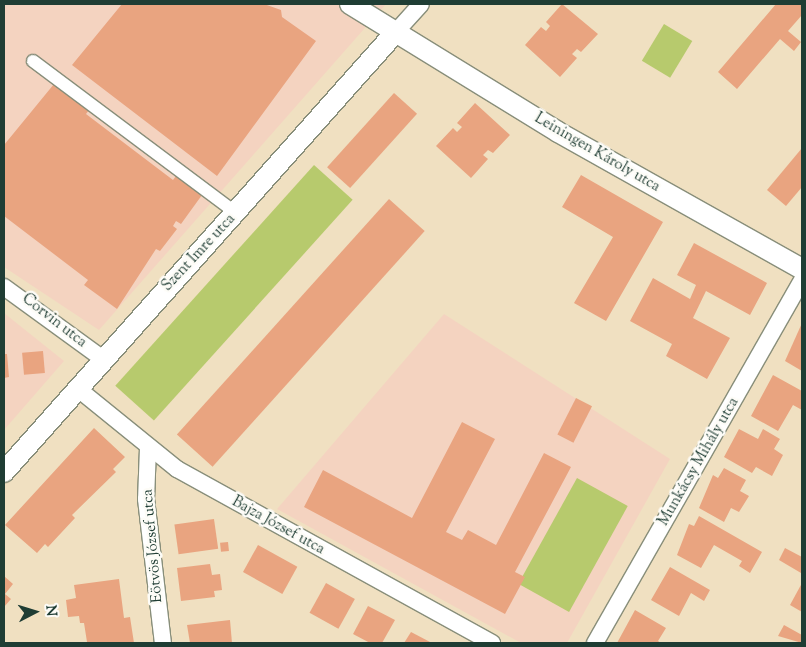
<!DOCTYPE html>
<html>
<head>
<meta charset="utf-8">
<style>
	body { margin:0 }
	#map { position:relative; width:806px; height:647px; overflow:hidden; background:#f0e0c1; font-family:"Sorts Mill Goudy",serif }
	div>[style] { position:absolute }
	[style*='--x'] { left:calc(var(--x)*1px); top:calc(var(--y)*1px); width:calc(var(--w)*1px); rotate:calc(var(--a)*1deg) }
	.built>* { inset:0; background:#f4d3c0 }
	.green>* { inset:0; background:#b7ca6d; transform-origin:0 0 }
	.building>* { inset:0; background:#e9a480; transform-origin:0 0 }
	.roads { filter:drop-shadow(1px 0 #888e7a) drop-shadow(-1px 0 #888e7a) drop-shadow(0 1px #888e7a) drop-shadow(0 -1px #888e7a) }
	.pedestrian>* { height:12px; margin:-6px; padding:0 6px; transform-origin:6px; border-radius:6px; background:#fff }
	.minor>* { height:16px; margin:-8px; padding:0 8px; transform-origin:8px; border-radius:8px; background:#fff }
	.tertiary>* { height:20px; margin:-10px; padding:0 10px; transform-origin:10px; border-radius:10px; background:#fff }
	span { translate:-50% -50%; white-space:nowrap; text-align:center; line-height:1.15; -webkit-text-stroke:5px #fdfcf7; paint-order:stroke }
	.street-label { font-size:15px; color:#1f3d34 }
	.frame { position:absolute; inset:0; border:5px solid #1f3d34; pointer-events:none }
	.north { position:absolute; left:10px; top:587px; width:50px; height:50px; -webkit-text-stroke:4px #fdfcf7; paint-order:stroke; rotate:85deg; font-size:14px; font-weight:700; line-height:20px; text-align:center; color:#1f3d34 }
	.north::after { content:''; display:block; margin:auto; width:18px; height:22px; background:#1f3d34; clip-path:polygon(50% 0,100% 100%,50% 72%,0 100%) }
</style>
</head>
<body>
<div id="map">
	<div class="built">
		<i style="clip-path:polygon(4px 4px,386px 4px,99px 330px,4px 267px)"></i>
		<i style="clip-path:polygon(4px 313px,64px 361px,4px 430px)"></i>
		<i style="clip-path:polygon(444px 314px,670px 459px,567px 643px,521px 643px,277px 509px)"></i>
	</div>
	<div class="green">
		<i style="left:664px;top:24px;width:33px;height:43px;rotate:31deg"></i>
		<i style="left:314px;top:165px;width:52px;height:297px;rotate:42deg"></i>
		<i style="left:577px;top:478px;width:58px;height:121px;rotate:29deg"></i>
	</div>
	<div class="building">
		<i style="clip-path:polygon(122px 4px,264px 4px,281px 10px,282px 17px,316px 41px,217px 176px,72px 65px)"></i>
		<i style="clip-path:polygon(562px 4px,598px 34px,581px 52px,577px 49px,572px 54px,577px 58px,560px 77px,525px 45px,541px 27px,546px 31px,550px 26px,546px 22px)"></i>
		<i style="clip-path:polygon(776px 4px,802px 4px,802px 15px,788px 31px,801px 42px,794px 51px,780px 39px,737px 89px,718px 72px)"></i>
		<i style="clip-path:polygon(54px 84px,89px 110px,86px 114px,173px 180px,176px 176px,202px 195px,181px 224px,176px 221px,173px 226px,177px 229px,160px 251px,156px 249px,117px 309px,84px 285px,88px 280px,4px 216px,4px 145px)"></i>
		<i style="left:394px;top:93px;width:31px;height:100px;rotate:42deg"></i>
		<i style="clip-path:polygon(475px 103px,510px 135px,493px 153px,488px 150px,483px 155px,488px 159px,471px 178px,436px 146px,453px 128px,457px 132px,462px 127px,457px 123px)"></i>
		<i style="clip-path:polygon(802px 148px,802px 187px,786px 206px,767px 190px)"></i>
		<i style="clip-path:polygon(581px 175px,663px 222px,606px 321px,574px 303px,613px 237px,562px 207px)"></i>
		<i style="left:389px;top:199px;width:48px;height:317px;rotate:42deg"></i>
		<i style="clip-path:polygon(694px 243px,767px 283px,750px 315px,706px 291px,693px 318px,730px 338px,707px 379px,666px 356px,672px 344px,630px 321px,653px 278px,690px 299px,696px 285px,677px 275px)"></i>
		<i style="clip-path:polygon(802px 323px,802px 371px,785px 361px)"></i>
		<i style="left:43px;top:351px;width:22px;height:21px;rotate:85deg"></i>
		<i style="clip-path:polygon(4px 354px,7px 354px,9px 377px,4px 378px)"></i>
		<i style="clip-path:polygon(773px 375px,802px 391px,802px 410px,793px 405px,778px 431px,751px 416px)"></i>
		<i style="left:576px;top:398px;width:18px;height:41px;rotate:27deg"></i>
		<i style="clip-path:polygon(462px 422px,495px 439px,446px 532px,462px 540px,468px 530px,496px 545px,544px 453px,571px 467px,515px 572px,525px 577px,505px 614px,304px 507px,323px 470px,412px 518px)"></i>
		<i style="clip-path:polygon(94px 428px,125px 457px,113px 469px,116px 472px,72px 515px,75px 518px,48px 547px,45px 544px,37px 553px,5px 525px)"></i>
		<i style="clip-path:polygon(739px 429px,758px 439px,763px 429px,780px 439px,774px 449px,783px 455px,772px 476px,756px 467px,752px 473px,724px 457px)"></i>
		<i style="clip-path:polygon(724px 468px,746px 480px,740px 491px,749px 496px,739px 512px,731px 508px,724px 522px,699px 508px,713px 475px,718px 478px)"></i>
		<i style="clip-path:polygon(699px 516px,762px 552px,750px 573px,739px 566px,742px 561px,714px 545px,701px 568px,677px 555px,689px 524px,694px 526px)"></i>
		<i style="left:214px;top:519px;width:30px;height:40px;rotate:82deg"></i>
		<i style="left:228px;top:542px;width:9px;height:8px;rotate:84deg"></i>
		<i style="left:258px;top:545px;width:45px;height:31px;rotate:29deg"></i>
		<i style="clip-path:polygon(785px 548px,802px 557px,801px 573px,779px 560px)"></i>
		<i style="clip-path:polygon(210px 564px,212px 575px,220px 574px,222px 590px,214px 591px,215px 597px,181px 601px,177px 568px)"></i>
		<i style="clip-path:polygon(670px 567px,710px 590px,704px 601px,691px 593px,679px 616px,651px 600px)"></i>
		<i style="clip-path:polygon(4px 576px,13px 584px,5px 594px,11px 599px,4px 607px)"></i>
		<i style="clip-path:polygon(119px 579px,124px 618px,130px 617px,134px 643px,87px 642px,84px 623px,80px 623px,79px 616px,68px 617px,66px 600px,76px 598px,74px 585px)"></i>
		<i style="left:326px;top:583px;width:33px;height:34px;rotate:29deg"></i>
		<i style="clip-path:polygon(802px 583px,802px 612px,790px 605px)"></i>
		<i style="clip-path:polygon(368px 606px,395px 620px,382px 643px,370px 643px,353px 634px)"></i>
		<i style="clip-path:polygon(635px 610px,666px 628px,658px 641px,661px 643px,617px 643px)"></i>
		<i style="clip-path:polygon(230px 620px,232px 643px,190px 643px,187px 625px)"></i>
		<i style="clip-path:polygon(784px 625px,802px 635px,802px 643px,778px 636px)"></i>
		<i style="clip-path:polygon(411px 632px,432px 643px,404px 643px)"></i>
	</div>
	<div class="roads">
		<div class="pedestrian">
			<i style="--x:33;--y:61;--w:254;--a:36.8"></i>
		</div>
		<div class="minor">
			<i style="--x:394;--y:34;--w:40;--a:-48"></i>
			<i style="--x:4;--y:287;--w:122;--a:36"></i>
			<i style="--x:77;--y:388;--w:129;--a:39"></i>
			<i style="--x:177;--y:469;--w:360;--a:28.9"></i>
			<i style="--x:148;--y:448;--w:51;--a:92.2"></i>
			<i style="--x:146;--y:499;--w:145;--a:83.3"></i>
			<i style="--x:595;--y:643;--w:418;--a:-60.3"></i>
		</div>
		<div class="tertiary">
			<i style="--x:350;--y:4;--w:244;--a:31.6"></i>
			<i style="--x:558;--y:132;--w:280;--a:29.3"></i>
			<i style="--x:4;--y:472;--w:586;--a:-48.32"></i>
		</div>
	</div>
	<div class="street-label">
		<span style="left:597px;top:153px;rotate:30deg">Leiningen Károly utca</span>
		<span style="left:199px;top:253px;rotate:-47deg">Szent Imre utca</span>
		<span style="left:54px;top:321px;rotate:38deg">Corvin utca</span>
		<span style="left:699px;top:462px;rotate:-60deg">Munkácsy Mihály utca</span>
		<span style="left:278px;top:526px;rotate:29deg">Bajza József utca</span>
		<span style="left:153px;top:546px;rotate:-95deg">Eötvös József utca</span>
	</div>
	<div class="frame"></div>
	<div class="north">N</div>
</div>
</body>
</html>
